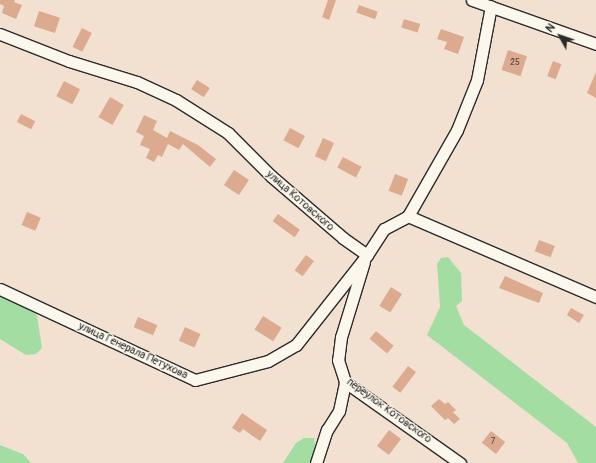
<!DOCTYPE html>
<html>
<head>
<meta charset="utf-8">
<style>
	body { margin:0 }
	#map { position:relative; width:596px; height:463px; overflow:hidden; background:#f2e0d0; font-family:Pangolin,sans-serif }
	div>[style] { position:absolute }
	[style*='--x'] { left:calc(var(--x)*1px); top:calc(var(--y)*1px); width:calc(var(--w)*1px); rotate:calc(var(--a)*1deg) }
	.green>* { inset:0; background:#a4dda2 }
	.building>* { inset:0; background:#dcaa8f; transform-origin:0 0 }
	.roads { filter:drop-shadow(1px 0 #2b2b2b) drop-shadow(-1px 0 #2b2b2b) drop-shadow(0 1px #2b2b2b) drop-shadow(0 -1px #2b2b2b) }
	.street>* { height:11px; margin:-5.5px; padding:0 5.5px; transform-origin:5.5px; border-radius:5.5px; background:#fbf7ec }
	span { translate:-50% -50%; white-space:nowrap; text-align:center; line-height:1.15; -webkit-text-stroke:3px #fbf7ec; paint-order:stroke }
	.number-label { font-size:9px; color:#574b44 }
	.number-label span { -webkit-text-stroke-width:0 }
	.street-label { font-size:11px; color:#2b2b2b }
	.north { position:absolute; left:540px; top:16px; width:40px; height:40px; -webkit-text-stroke:3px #fbf7ec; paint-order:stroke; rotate:310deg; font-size:11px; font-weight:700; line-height:16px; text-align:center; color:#2b2b2b }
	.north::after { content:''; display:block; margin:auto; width:14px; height:18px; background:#2b2b2b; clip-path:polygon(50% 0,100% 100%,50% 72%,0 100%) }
</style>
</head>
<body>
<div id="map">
	<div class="green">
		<i style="clip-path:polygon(448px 257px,461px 273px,462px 301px,456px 306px,464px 325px,596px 427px,596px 463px,578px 463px,567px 443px,427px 335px,440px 307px,437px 264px,441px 258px)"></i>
		<i style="clip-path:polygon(0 295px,32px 308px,37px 316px,42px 348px,36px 354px,26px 355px,0 339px)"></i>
		<i style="clip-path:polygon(304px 438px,314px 438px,317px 463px,283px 463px,296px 443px)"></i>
		<i style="clip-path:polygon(0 445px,23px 454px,31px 463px,0 463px)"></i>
	</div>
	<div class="building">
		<i style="clip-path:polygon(0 0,15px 0,14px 2px,22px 5px,16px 19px,2px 13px,4px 6px,0 4px)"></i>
		<i style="clip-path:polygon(328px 0,336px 0,329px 20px,322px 17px)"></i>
		<i style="left:359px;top:5px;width:20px;height:8px;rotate:20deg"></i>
		<i style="left:39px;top:11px;width:22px;height:16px;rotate:18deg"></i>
		<i style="left:404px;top:19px;width:17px;height:9px;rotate:17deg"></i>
		<i style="left:82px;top:28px;width:11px;height:21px;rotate:27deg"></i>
		<i style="clip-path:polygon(441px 29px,464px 37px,458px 54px,444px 49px,447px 42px,437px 39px)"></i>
		<i style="left:508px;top:50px;width:20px;height:21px;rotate:18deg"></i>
		<i style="left:553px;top:61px;width:9px;height:16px;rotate:21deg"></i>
		<i style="clip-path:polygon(596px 72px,596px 98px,587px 93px)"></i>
		<i style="left:197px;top:80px;width:15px;height:11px;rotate:32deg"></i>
		<i style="left:64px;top:81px;width:18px;height:17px;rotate:27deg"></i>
		<i style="left:110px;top:97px;width:16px;height:23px;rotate:30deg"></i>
		<i style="left:21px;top:114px;width:16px;height:9px;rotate:27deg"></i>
		<i style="clip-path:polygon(144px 115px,157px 121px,153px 130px,167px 138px,170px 131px,198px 145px,216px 159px,210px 167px,183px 144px,179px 150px,168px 144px,162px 157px,158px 155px,154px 162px,146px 158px,150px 149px,140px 145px,144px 136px,136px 132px)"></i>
		<i style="left:290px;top:128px;width:17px;height:14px;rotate:28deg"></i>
		<i style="left:323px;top:138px;width:12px;height:20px;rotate:24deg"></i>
		<i style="left:343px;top:157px;width:21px;height:12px;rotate:28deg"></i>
		<i style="left:234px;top:170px;width:18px;height:18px;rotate:34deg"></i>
		<i style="left:395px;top:174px;width:14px;height:18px;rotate:21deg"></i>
		<i style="left:27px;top:212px;width:15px;height:14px;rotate:23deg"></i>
		<i style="left:278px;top:214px;width:27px;height:9px;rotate:36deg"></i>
		<i style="left:539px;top:240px;width:17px;height:12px;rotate:21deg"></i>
		<i style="left:306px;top:255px;width:10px;height:19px;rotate:37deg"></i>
		<i style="clip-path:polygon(505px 276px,543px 293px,539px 303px,499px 288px)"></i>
		<i style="left:391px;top:287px;width:13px;height:22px;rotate:32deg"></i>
		<i style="clip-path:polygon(571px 308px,584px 315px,579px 323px,567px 315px)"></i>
		<i style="left:263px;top:316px;width:22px;height:16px;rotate:32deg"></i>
		<i style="left:138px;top:317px;width:21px;height:11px;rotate:23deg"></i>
		<i style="left:185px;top:327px;width:17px;height:15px;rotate:24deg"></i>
		<i style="left:376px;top:331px;width:23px;height:10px;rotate:40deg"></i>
		<i style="left:408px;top:366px;width:10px;height:26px;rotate:37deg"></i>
		<i style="clip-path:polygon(439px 399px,445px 404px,448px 402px,456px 410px,453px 412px,460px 419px,454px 424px,448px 418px,445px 420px,431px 406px)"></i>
		<i style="clip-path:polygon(242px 413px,267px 430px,260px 441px,243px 429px,240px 433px,232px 428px)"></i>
		<i style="left:389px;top:430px;width:15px;height:20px;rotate:37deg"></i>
		<i style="left:491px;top:431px;width:18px;height:15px;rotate:38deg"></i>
	</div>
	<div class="roads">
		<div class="street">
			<i style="--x:472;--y:0;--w:132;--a:19.5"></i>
			<i style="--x:0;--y:34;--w:74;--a:21.4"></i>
			<i style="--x:69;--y:61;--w:71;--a:17.2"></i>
			<i style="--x:137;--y:82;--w:43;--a:24.8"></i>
			<i style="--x:176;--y:100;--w:62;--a:32.4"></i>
			<i style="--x:228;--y:133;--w:61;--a:45"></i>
			<i style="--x:271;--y:176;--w:95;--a:40.7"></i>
			<i style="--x:343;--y:238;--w:29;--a:35"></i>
			<i style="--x:367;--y:255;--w:31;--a:-57"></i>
			<i style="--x:384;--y:229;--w:27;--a:-28"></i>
			<i style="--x:408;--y:216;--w:205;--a:23.3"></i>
			<i style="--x:408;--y:216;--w:99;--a:-60.3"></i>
			<i style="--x:457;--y:130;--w:54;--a:-68.2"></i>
			<i style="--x:477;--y:80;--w:75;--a:-79.3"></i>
			<i style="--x:364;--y:262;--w:78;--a:107"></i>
			<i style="--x:341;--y:337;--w:23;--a:97"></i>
			<i style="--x:338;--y:360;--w:23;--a:72"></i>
			<i style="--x:345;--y:382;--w:141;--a:35.2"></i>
			<i style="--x:0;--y:289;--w:215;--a:25"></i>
			<i style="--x:195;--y:380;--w:75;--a:-14.6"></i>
			<i style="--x:268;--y:361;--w:32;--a:-30"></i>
			<i style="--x:296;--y:345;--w:115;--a:-51.7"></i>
			<i style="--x:316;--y:463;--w:35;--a:-72"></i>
			<i style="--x:327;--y:430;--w:22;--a:-58"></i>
			<i style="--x:339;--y:411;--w:30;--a:-78"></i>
		</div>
	</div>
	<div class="number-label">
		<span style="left:515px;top:63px">25</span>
		<span style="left:493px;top:442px">7</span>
	</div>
	<div class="street-label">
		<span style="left:300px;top:201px;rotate:41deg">улица Котовского</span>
		<span style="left:133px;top:351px;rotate:25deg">улица Генерала Петухова</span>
		<span style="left:389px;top:411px;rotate:36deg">переулок Котовского</span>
	</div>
	<div class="north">N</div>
</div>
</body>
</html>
